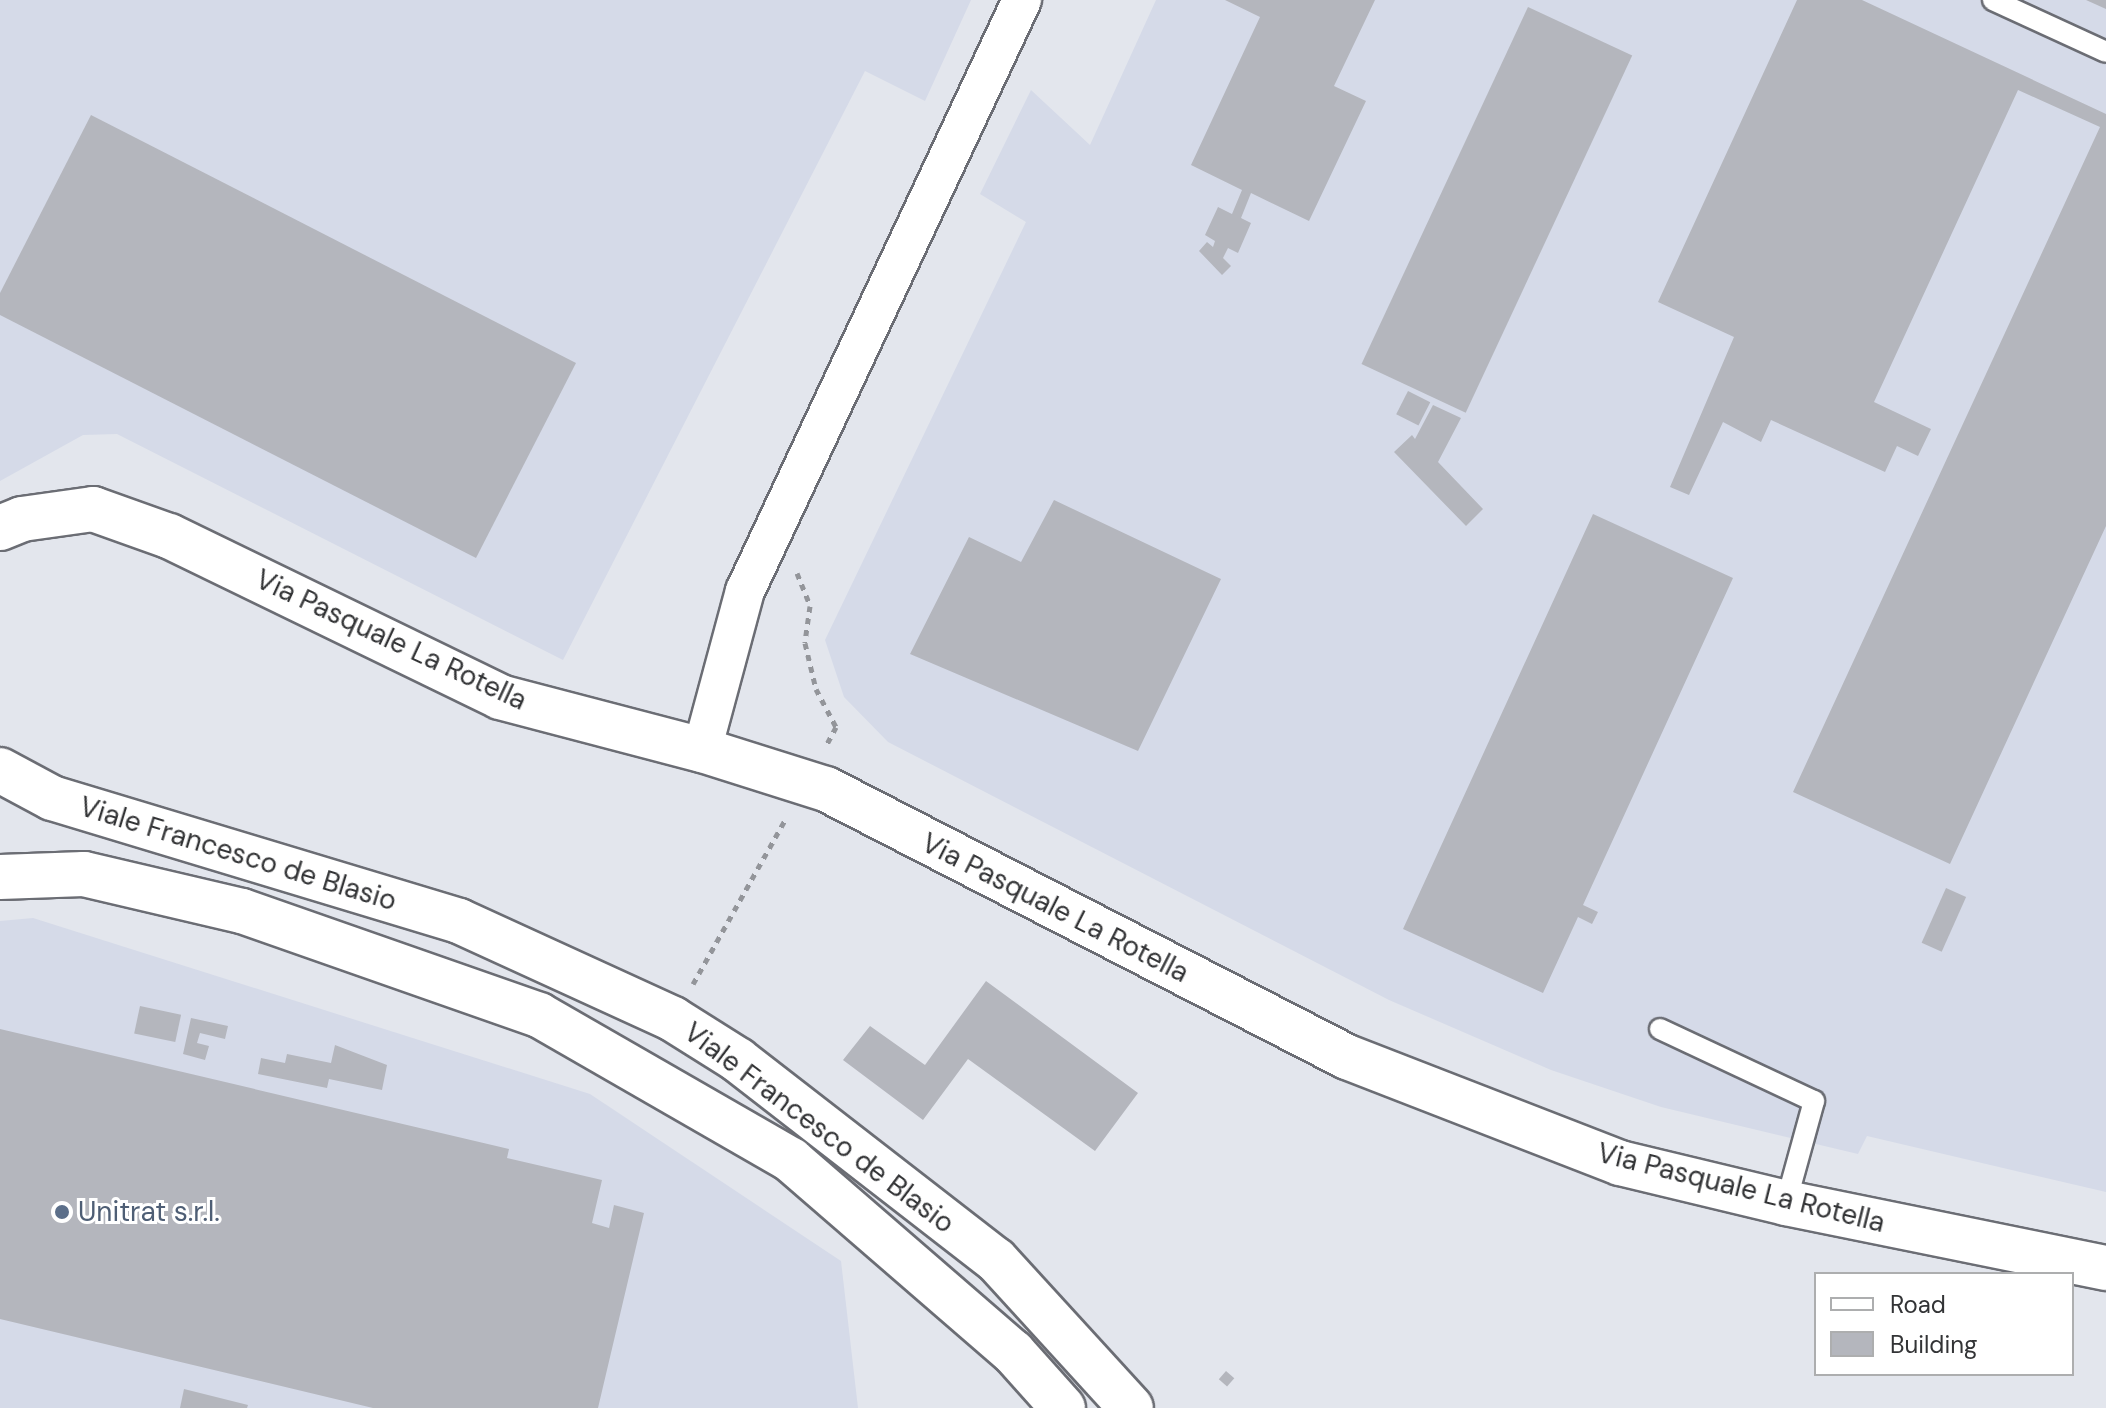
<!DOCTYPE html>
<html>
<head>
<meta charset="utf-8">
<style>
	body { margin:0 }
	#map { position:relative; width:2106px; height:1408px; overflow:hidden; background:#e3e6ed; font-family:"DM Sans",sans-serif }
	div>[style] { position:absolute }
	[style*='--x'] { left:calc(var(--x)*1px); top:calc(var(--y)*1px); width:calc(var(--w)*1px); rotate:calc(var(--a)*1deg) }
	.built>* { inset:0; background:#d5dae8 }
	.building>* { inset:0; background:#b4b6bd; transform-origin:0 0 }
	.path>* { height:5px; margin-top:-2.5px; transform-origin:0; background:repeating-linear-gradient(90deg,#93959a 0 6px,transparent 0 12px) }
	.roads { filter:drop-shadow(2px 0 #6b6d74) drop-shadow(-2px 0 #6b6d74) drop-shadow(0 2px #6b6d74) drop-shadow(0 -2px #6b6d74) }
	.service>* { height:20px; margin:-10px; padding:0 10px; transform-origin:10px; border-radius:10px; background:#fff }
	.minor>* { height:38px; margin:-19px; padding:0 19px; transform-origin:19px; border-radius:19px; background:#fff }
	.tertiary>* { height:44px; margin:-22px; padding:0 22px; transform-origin:22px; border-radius:22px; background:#fff }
	.dots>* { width:22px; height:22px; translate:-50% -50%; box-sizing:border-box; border:4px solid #fff; border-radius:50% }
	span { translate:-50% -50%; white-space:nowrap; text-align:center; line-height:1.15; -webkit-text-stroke:6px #fff; paint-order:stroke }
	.street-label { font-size:28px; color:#333436 }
	.service-label { font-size:28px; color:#4e5e75 }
	.left { translate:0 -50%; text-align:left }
	.legend { position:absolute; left:1814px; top:1272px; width:260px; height:104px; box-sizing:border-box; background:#fff; border:2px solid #adaeaf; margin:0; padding:10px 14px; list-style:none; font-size:24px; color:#333436 }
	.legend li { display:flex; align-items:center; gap:16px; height:40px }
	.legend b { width:40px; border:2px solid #adaeaf }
</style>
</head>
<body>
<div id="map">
	<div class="built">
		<i style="clip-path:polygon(0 0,971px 0,925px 101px,865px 71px,563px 660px,117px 434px,83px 435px,0 481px)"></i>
		<i style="clip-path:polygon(1156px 0,2106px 0,2106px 1192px,1867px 1136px,1858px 1154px,1661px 1107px,1551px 1070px,1389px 1000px,888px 742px,844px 697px,825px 640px,1026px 222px,980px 194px,1031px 90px,1090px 145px)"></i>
		<i style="clip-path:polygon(33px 918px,590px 1094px,841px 1261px,858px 1408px,0 1408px,0 921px)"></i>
	</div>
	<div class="building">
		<i style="clip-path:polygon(1225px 0,1375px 0,1334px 86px,1366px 101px,1309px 221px,1251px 193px,1241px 218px,1251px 223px,1238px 253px,1228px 248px,1223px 258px,1231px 266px,1222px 275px,1199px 251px,1207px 242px,1213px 247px,1215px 241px,1205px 235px,1218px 207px,1232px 214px,1242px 190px,1191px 165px,1260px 17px)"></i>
		<i style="clip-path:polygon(1797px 0,1862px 0,2106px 114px,2106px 526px,1950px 864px,1793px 792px,2100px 127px,2018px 90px,1874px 402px,1931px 429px,1918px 456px,1897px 446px,1885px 472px,1771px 420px,1761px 442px,1723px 422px,1689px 495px,1670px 487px,1734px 337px,1658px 302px)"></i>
		<i style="clip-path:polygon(2086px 0,2106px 0,2106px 9px)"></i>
		<i style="left:1528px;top:7px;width:115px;height:394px;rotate:25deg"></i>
		<i style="clip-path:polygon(91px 115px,576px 363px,476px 558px,0 315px,0 293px)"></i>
		<i style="left:1408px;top:391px;width:25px;height:26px;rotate:27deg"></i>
		<i style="clip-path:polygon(1433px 405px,1461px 418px,1438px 462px,1483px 509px,1466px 526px,1394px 452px,1412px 435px,1415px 439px)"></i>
		<i style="clip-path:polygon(1054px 500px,1221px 579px,1138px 751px,910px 654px,969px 537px,1021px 562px)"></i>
		<i style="clip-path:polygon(1593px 514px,1733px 578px,1583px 905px,1598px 912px,1592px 924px,1578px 917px,1543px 993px,1403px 929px)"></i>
		<i style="left:1946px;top:888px;width:22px;height:60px;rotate:24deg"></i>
		<i style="clip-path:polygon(986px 981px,1138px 1093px,1095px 1151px,968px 1059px,923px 1120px,843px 1060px,870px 1026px,925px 1065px)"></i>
		<i style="left:140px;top:1006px;width:42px;height:28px;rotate:12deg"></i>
		<i style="clip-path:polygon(191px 1018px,228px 1026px,225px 1039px,200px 1033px,197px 1043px,209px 1046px,205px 1060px,183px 1054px)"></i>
		<i style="clip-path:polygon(0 1029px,509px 1149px,507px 1158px,602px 1180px,592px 1223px,609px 1228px,614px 1205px,644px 1213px,598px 1408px,373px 1408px,0 1319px)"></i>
		<i style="clip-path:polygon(335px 1045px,387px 1065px,382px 1090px,329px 1079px,327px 1088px,258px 1074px,261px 1058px,285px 1063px,287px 1054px,331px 1063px)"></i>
		<i style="left:1226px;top:1371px;width:11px;height:11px;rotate:41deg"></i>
		<i style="clip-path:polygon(184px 1389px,248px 1405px,247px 1408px,180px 1408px)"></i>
	</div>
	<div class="path">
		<i style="--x:797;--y:573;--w:35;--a:68"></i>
		<i style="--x:810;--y:606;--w:37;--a:98"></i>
		<i style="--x:805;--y:643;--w:47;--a:76.6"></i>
		<i style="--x:816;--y:689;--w:43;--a:62.2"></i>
		<i style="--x:836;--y:727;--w:21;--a:118"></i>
		<i style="--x:693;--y:984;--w:190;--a:-60.7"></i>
	</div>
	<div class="roads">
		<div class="service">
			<i style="--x:1993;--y:0;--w:124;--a:24.7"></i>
			<i style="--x:1660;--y:1029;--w:170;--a:25.1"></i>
			<i style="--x:1814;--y:1101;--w:106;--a:105.4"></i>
		</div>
		<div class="minor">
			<i style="--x:702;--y:750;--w:165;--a:-74.9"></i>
			<i style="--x:745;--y:591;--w:653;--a:-64.89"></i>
		</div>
		<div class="tertiary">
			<i style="--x:0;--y:528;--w:24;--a:-22"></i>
			<i style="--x:22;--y:519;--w:72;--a:-8"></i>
			<i style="--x:93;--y:509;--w:81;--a:19.6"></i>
			<i style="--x:169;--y:536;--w:368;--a:25.9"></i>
			<i style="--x:500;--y:697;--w:209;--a:14.7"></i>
			<i style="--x:702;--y:750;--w:130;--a:17.5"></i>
			<i style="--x:826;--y:789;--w:586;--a:27.22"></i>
			<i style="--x:1347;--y:1057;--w:293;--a:21.2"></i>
			<i style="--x:1620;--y:1163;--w:171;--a:13.5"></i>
			<i style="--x:1786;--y:1203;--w:327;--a:11.5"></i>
			<i style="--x:0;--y:770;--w:59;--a:28.3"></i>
			<i style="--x:52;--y:798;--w:425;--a:16.8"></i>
			<i style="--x:459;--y:921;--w:235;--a:24.6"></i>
			<i style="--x:673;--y:1019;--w:77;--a:32.2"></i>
			<i style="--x:738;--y:1060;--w:326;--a:37.8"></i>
			<i style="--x:996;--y:1260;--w:200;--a:47.6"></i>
			<i style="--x:0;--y:877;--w:84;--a:-2"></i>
			<i style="--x:84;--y:874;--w:162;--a:13.2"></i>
			<i style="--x:242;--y:911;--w:315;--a:19.3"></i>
			<i style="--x:539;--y:1015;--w:291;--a:29.9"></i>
			<i style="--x:791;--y:1160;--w:294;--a:40.9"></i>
			<i style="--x:1013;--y:1352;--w:75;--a:48.2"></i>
		</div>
	</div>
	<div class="dots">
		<i style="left:62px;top:1212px;background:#5c6f8a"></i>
	</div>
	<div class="street-label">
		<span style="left:391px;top:640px;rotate:25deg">Via Pasquale La Rotella</span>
		<span style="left:238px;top:854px;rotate:17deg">Viale Francesco de Blasio</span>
		<span style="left:1055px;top:908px;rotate:27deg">Via Pasquale La Rotella</span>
		<span style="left:819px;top:1128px;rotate:37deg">Viale Francesco de Blasio</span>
		<span style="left:1741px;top:1188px;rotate:14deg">Via Pasquale La Rotella</span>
	</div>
	<div class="service-label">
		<span class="left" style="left:78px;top:1212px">Unitrat s.r.l.</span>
	</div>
	<ul class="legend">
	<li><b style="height:10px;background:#fff"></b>Road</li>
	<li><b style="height:22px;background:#b4b6bd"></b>Building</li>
	</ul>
</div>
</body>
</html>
